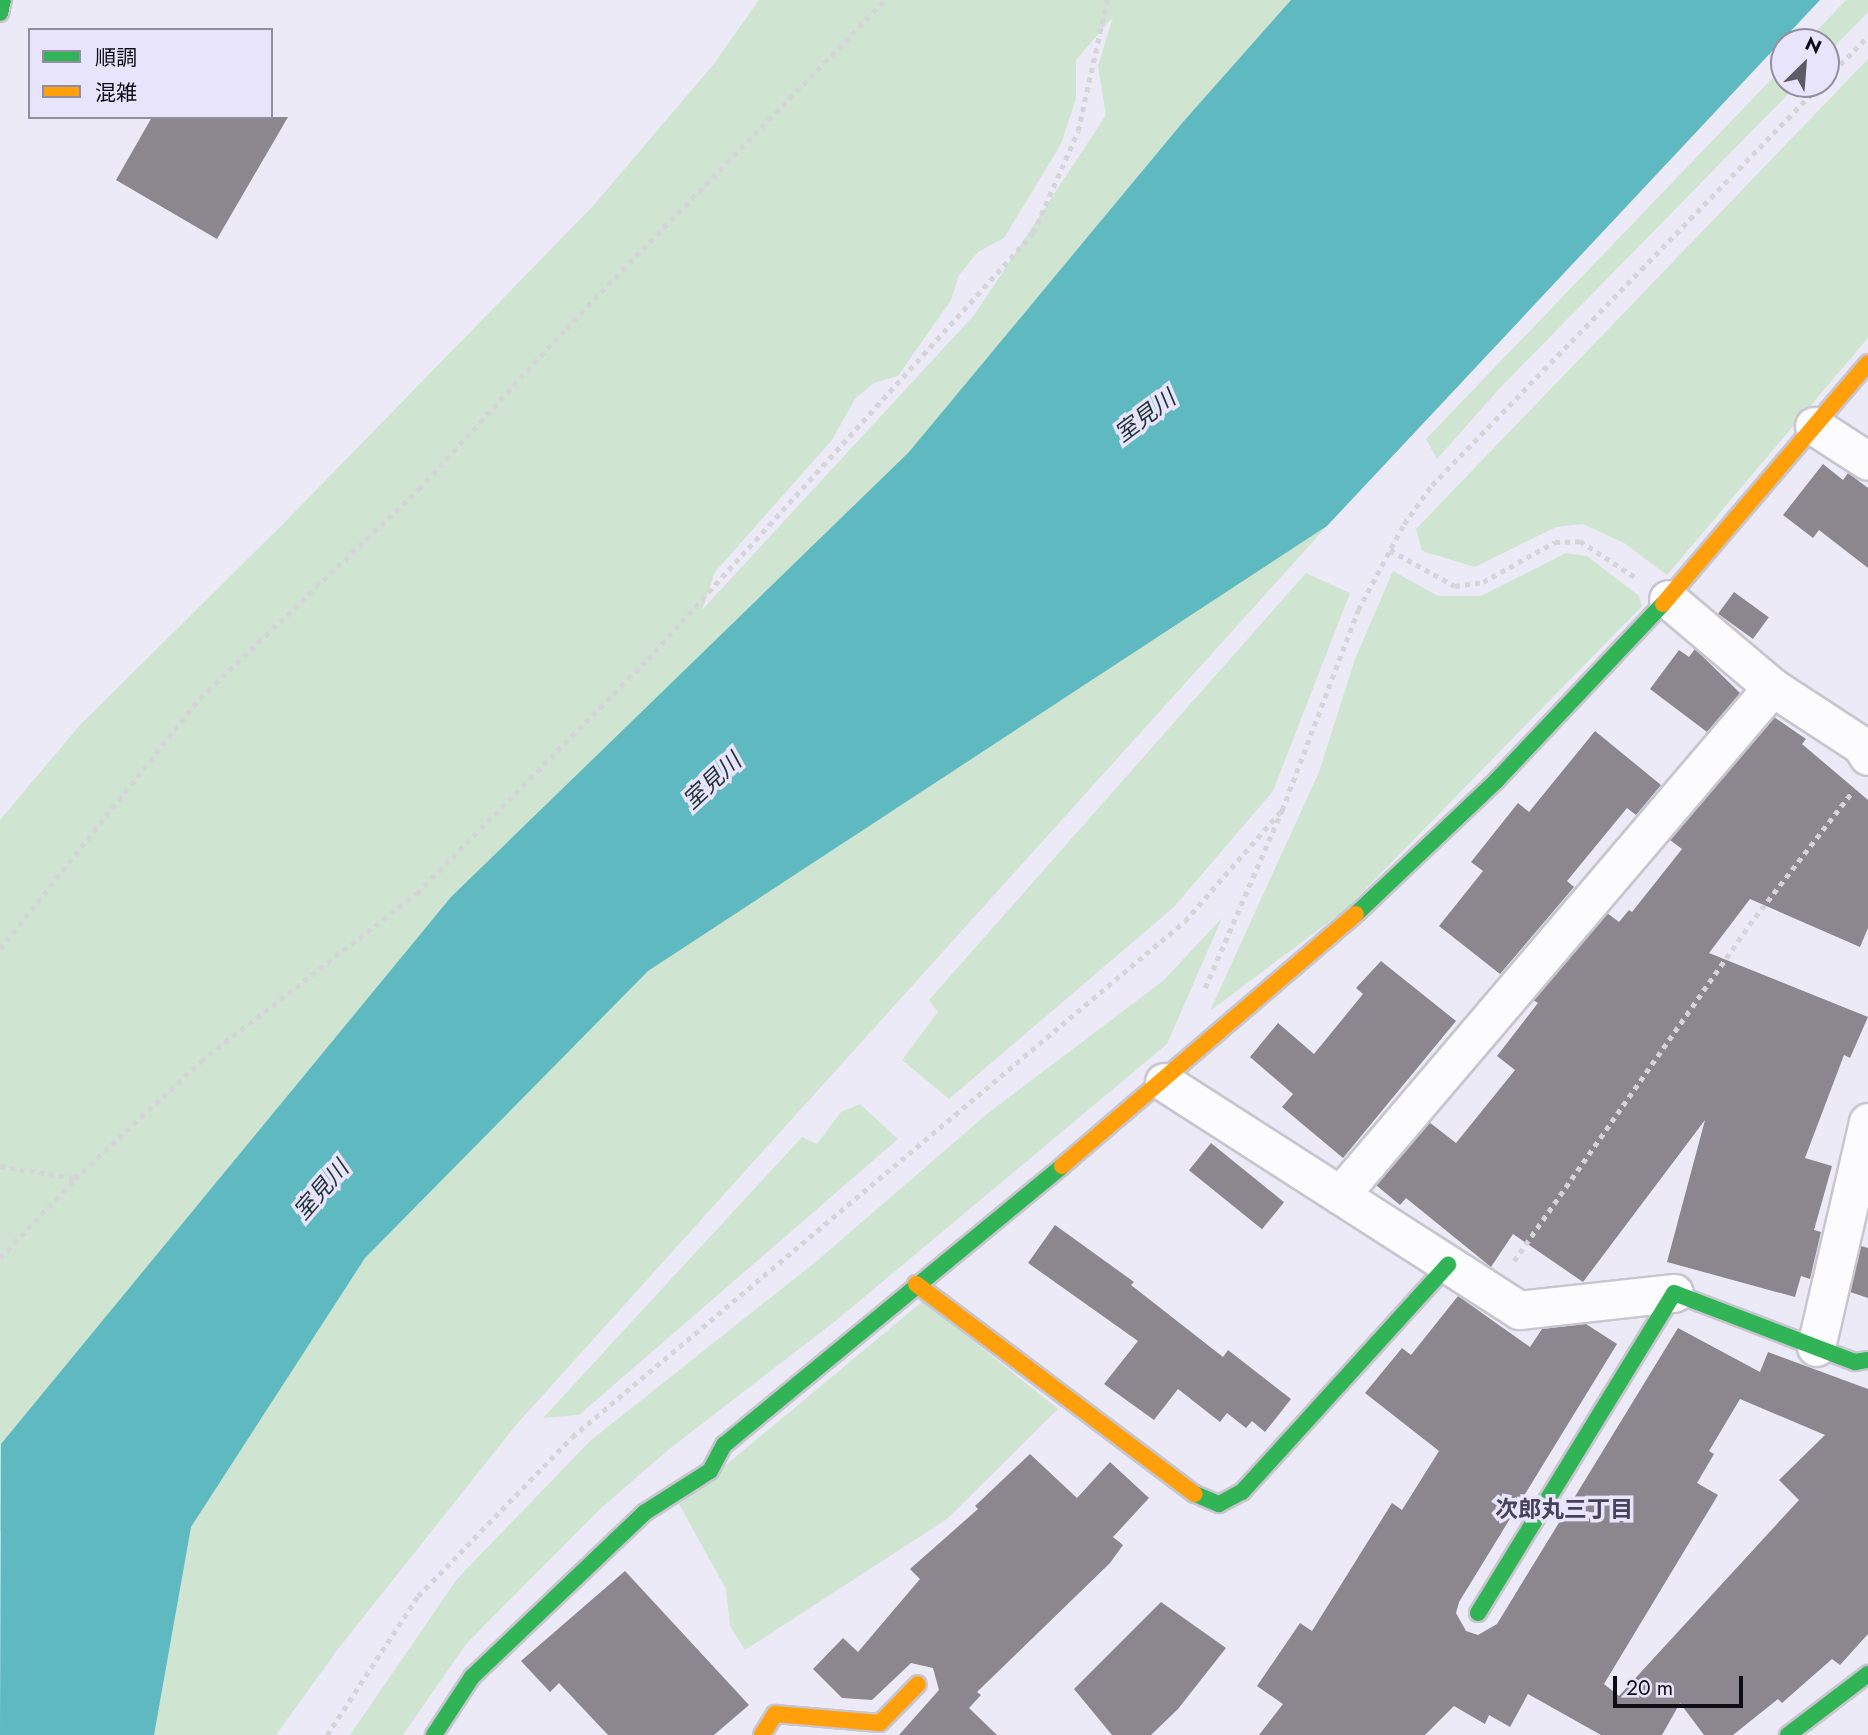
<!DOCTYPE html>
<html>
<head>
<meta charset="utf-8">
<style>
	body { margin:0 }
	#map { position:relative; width:1868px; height:1735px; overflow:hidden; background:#eceaf6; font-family:Jost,"Noto Sans JP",sans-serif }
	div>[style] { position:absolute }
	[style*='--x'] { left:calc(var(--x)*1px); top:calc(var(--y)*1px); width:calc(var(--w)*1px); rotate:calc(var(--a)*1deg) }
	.green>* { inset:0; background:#cfe5d1 }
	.water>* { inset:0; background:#5ebac0 }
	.building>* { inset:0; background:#8c878e; transform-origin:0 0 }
	.path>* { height:4.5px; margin-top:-2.25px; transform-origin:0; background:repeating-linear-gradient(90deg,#d5d4d8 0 5px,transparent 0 10px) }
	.roads { filter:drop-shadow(2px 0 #c7c5cf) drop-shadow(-2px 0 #c7c5cf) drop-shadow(0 2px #c7c5cf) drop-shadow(0 -2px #c7c5cf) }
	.street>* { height:37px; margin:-18.5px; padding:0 18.5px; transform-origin:18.5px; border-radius:18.5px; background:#fcfcfe }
	.fast>* { height:16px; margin:-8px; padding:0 8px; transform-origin:8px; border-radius:8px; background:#30b455 }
	.slow>* { height:16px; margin:-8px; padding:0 8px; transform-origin:8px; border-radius:8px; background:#ff9f0a }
	span { translate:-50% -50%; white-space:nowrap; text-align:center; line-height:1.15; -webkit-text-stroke:7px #e8e4fc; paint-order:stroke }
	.water-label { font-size:23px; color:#1f3435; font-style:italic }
	.neighbourhood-label { font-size:23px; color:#464356; font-weight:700 }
	.legend { position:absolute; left:28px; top:28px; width:245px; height:91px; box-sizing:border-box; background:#e8e4fc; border:2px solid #918e9f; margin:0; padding:9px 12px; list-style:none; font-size:21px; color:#0e0c14 }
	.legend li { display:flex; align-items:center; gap:14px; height:35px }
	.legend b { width:35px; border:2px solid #918e9f }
	.north { position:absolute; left:1770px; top:28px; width:70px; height:70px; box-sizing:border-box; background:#e8e4fc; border:2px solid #918e9f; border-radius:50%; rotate:25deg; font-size:19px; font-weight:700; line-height:28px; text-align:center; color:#0e0c14 }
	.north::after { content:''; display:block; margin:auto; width:24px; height:32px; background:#5c5a63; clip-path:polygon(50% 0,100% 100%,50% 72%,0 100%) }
	.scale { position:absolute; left:1613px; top:1676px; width:130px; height:32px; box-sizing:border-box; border:4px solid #0e0c14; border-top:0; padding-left:9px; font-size:21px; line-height:24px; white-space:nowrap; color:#0e0c14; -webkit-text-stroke:5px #e8e4fc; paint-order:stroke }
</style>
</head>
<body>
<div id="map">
	<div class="green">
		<i style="clip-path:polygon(evenodd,759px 0,1329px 0,0 1531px,0 820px,80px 725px,283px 524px,593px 206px,713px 65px,759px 0,1113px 17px,1098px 66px,1106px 115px,975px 314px,702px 610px,715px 572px,832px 440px,855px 399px,874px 383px,898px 376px,951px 300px,959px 275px,978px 252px,1004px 238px,1061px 144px,1076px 99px,1076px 60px,1113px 17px)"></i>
		<i style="clip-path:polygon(1846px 0,1868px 0,1868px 12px,1826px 55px,1826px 42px,1806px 42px)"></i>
		<i style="clip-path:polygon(1868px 59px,1868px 338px,1667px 575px,1624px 543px,1583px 524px,1556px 527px,1475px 567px,1422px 551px,1416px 529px)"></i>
		<i style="clip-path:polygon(1784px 66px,1784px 84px,1798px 84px,1500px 388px,1437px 459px,1426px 439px)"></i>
		<i style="clip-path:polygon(1327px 526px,516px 1425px,338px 1649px,276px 1735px,136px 1735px,172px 1522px,341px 1257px,634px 953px,1068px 666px)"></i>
		<i style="clip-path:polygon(1566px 553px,1587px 556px,1639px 596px,1642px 606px,1345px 910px,1210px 1011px,1319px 772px,1355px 659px,1393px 571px,1438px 596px,1481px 596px)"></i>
		<i style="clip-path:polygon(1306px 573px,1350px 593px,1273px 791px,1174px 907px,949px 1099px,902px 1060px,938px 1012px,929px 1000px)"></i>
		<i style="clip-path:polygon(1222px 918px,1167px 1044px,838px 1319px,668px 1450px,598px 1511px,466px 1644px,403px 1735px,350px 1735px,457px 1579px,590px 1441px,818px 1260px,987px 1114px,1164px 980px)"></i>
		<i style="clip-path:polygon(860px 1104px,898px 1139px,579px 1415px,543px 1418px,802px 1137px,817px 1144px,841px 1112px)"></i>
		<i style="clip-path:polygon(923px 1301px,1058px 1409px,947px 1519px,745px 1650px,730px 1626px,726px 1589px,679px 1504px)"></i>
	</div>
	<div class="water">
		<i style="clip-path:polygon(1291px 0,1820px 0,1327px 526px,648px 971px,365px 1258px,191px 1527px,154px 1735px,0 1735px,1px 1444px,451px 897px,909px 452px,1183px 122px)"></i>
	</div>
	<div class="building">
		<i style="clip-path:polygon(152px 117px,288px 117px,217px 239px,116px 180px)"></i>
		<i style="clip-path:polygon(1823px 464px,1843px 480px,1848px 473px,1868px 488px,1868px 568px,1819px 530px,1813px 538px,1783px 515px)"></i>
		<i style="left:1734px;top:592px;width:43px;height:27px;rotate:36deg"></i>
		<i style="clip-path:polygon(1695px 649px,1740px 693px,1707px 732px,1650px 689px,1679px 650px,1689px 657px)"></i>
		<i style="clip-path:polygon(1774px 717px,1806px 739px,1802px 744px,1868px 800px,1868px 928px,1860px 947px,1750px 899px,1709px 953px,1868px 1017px,1850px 1058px,1844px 1055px,1805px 1158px,1832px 1166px,1814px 1230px,1821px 1232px,1810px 1279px,1801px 1276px,1795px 1297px,1667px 1262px,1705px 1120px,1583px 1282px,1513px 1234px,1491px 1267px,1406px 1198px,1400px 1205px,1376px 1185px,1429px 1122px,1456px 1143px,1515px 1070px,1497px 1056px,1538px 1003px,1533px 1000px,1607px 913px,1619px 922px,1629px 910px,1632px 912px,1682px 849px,1670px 840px)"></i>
		<i style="clip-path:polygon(1595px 731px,1661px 785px,1636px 815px,1627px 808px,1567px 881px,1574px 887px,1500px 974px,1439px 926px,1483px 871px,1471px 862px,1518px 803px,1529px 812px)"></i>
		<i style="clip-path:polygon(1381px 961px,1456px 1021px,1343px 1158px,1282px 1107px,1293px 1094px,1250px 1057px,1278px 1023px,1314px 1054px,1363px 994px,1356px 988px)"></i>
		<i style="left:1211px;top:1143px;width:94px;height:35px;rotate:39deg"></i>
		<i style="clip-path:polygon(1055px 1225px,1134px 1282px,1131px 1285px,1223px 1357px,1228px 1350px,1291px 1399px,1265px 1432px,1252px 1421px,1246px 1428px,1227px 1413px,1220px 1422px,1178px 1389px,1154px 1420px,1104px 1384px,1138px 1341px,1028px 1263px)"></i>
		<i style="clip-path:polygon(1861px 1246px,1868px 1248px,1868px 1298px,1850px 1292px)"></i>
		<i style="clip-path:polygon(evenodd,1458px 1296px,1530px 1347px,1542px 1329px,1586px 1324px,1617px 1344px,1459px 1602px,1456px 1613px,1466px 1631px,1478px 1635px,1497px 1624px,1678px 1328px,1760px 1372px,1768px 1352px,1868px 1389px,1868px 1634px,1840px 1665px,1832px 1659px,1782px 1703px,1778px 1699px,1733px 1735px,1704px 1735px,1680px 1703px,1662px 1735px,1601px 1735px,1528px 1694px,1510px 1727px,1489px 1715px,1485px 1724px,1454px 1706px,1425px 1735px,1259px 1735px,1283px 1704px,1257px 1686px,1300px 1623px,1312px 1631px,1392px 1503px,1402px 1510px,1439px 1451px,1365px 1393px,1402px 1348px,1411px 1355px,1458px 1296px,1740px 1399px,1825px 1435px,1779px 1480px,1799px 1500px,1619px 1696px,1604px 1684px,1718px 1495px,1697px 1483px,1714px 1454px,1709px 1451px,1740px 1399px)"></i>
		<i style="clip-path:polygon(1030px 1454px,1077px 1498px,1110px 1462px,1149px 1498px,1113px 1537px,1123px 1545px,1110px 1563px,977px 1692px,981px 1695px,969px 1708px,997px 1735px,899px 1735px,939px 1690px,933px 1668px,911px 1663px,872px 1700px,842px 1698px,813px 1669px,843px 1638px,858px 1652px,920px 1579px,910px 1569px,978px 1509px,975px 1506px)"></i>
		<i style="clip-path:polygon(625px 1571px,749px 1705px,714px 1735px,608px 1735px,559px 1683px,550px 1692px,521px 1661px)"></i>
		<i style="clip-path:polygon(1161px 1602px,1226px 1648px,1178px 1709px,1151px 1735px,1112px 1735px,1074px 1689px)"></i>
	</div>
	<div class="path">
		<i style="--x:1826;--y:79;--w:60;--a:-45.7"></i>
		<i style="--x:1390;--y:550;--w:74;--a:29"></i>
		<i style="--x:1455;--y:586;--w:28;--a:-8"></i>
		<i style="--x:1483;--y:582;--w:82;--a:-29.1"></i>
		<i style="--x:1555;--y:542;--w:25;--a:-2"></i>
		<i style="--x:1580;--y:541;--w:66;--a:33.2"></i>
		<i style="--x:0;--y:949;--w:321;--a:-51.5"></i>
		<i style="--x:200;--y:698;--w:303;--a:-43.7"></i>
		<i style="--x:419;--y:489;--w:218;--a:-47.6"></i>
		<i style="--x:566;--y:328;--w:458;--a:-45.8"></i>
		<i style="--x:1205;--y:988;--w:194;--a:-66.6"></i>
		<i style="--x:1282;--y:810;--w:214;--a:-69.2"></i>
		<i style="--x:1358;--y:610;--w:98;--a:-61.9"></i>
		<i style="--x:1404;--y:524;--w:48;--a:-54.3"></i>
		<i style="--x:1432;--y:485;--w:559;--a:-45.87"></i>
		<i style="--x:0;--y:1166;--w:75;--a:9.2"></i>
		<i style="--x:0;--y:1258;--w:109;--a:-46.5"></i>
		<i style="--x:75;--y:1179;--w:173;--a:-43.1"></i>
		<i style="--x:201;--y:1061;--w:274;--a:-37.9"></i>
		<i style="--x:417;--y:893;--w:329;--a:-45.4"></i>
		<i style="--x:648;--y:659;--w:574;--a:-47.89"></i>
		<i style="--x:1033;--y:233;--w:111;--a:-66.2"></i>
		<i style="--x:1078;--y:131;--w:134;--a:-77.5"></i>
		<i style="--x:1514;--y:1261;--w:410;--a:-55"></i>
		<i style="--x:1749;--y:925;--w:170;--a:-52.2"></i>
		<i style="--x:327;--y:1735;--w:166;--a:-56.8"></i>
		<i style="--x:418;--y:1596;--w:221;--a:-45.9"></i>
		<i style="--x:572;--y:1437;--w:801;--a:-40.09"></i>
		<i style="--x:1185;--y:921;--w:147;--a:-48.9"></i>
	</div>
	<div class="roads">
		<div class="street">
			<i style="--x:1814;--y:426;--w:64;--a:32.9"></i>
			<i style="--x:1772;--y:687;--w:106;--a:33.1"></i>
			<i style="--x:1861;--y:745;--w:13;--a:58"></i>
			<i style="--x:1164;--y:1082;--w:422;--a:32.7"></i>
			<i style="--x:1519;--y:1310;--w:156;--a:-6.3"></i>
			<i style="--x:1340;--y:1195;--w:667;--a:-49.62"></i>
			<i style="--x:1772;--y:687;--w:136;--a:-139.8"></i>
			<i style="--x:1816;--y:1347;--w:231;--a:-77"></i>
		</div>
		<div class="fast">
			<i style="--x:0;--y:13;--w:13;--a:-77"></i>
			<i style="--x:1356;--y:914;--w:195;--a:-43.5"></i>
			<i style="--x:1497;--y:780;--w:242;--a:-46.7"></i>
			<i style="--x:1195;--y:1494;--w:26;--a:23"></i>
			<i style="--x:1219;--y:1504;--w:26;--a:-28"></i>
			<i style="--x:1242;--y:1492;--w:307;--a:-47.8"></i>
			<i style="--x:1478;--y:1613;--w:375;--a:-58.5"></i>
			<i style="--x:1674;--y:1293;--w:194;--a:20.9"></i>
			<i style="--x:1855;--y:1362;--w:13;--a:-9"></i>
			<i style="--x:434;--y:1735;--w:69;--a:-56.8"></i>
			<i style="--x:472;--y:1677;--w:238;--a:-43.6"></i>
			<i style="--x:644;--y:1513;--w:78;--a:-32.5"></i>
			<i style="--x:710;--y:1471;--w:30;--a:-62"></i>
			<i style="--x:724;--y:1445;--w:438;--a:-39.5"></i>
			<i style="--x:1788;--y:1735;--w:101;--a:-37.3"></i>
		</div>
		<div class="slow">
			<i style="--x:1663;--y:604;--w:316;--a:-49.6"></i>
			<i style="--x:1062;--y:1166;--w:387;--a:-40.6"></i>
			<i style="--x:916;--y:1284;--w:349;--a:37"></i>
			<i style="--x:762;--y:1735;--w:25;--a:-58"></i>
			<i style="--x:775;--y:1714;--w:105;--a:4.9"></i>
			<i style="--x:880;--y:1723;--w:54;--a:-45.7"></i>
		</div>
	</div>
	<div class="water-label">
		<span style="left:1145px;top:416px;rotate:-37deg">室見川</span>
		<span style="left:712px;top:781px;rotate:-43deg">室見川</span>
		<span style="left:321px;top:1190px;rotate:-49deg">室見川</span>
	</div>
	<div class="neighbourhood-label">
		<span style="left:1564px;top:1509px">次郎丸三丁目</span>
	</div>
	<ul class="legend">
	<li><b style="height:9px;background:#30b455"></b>順調</li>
	<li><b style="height:9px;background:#ff9f0a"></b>混雑</li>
	</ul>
	<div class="north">N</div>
	<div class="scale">20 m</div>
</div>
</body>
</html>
